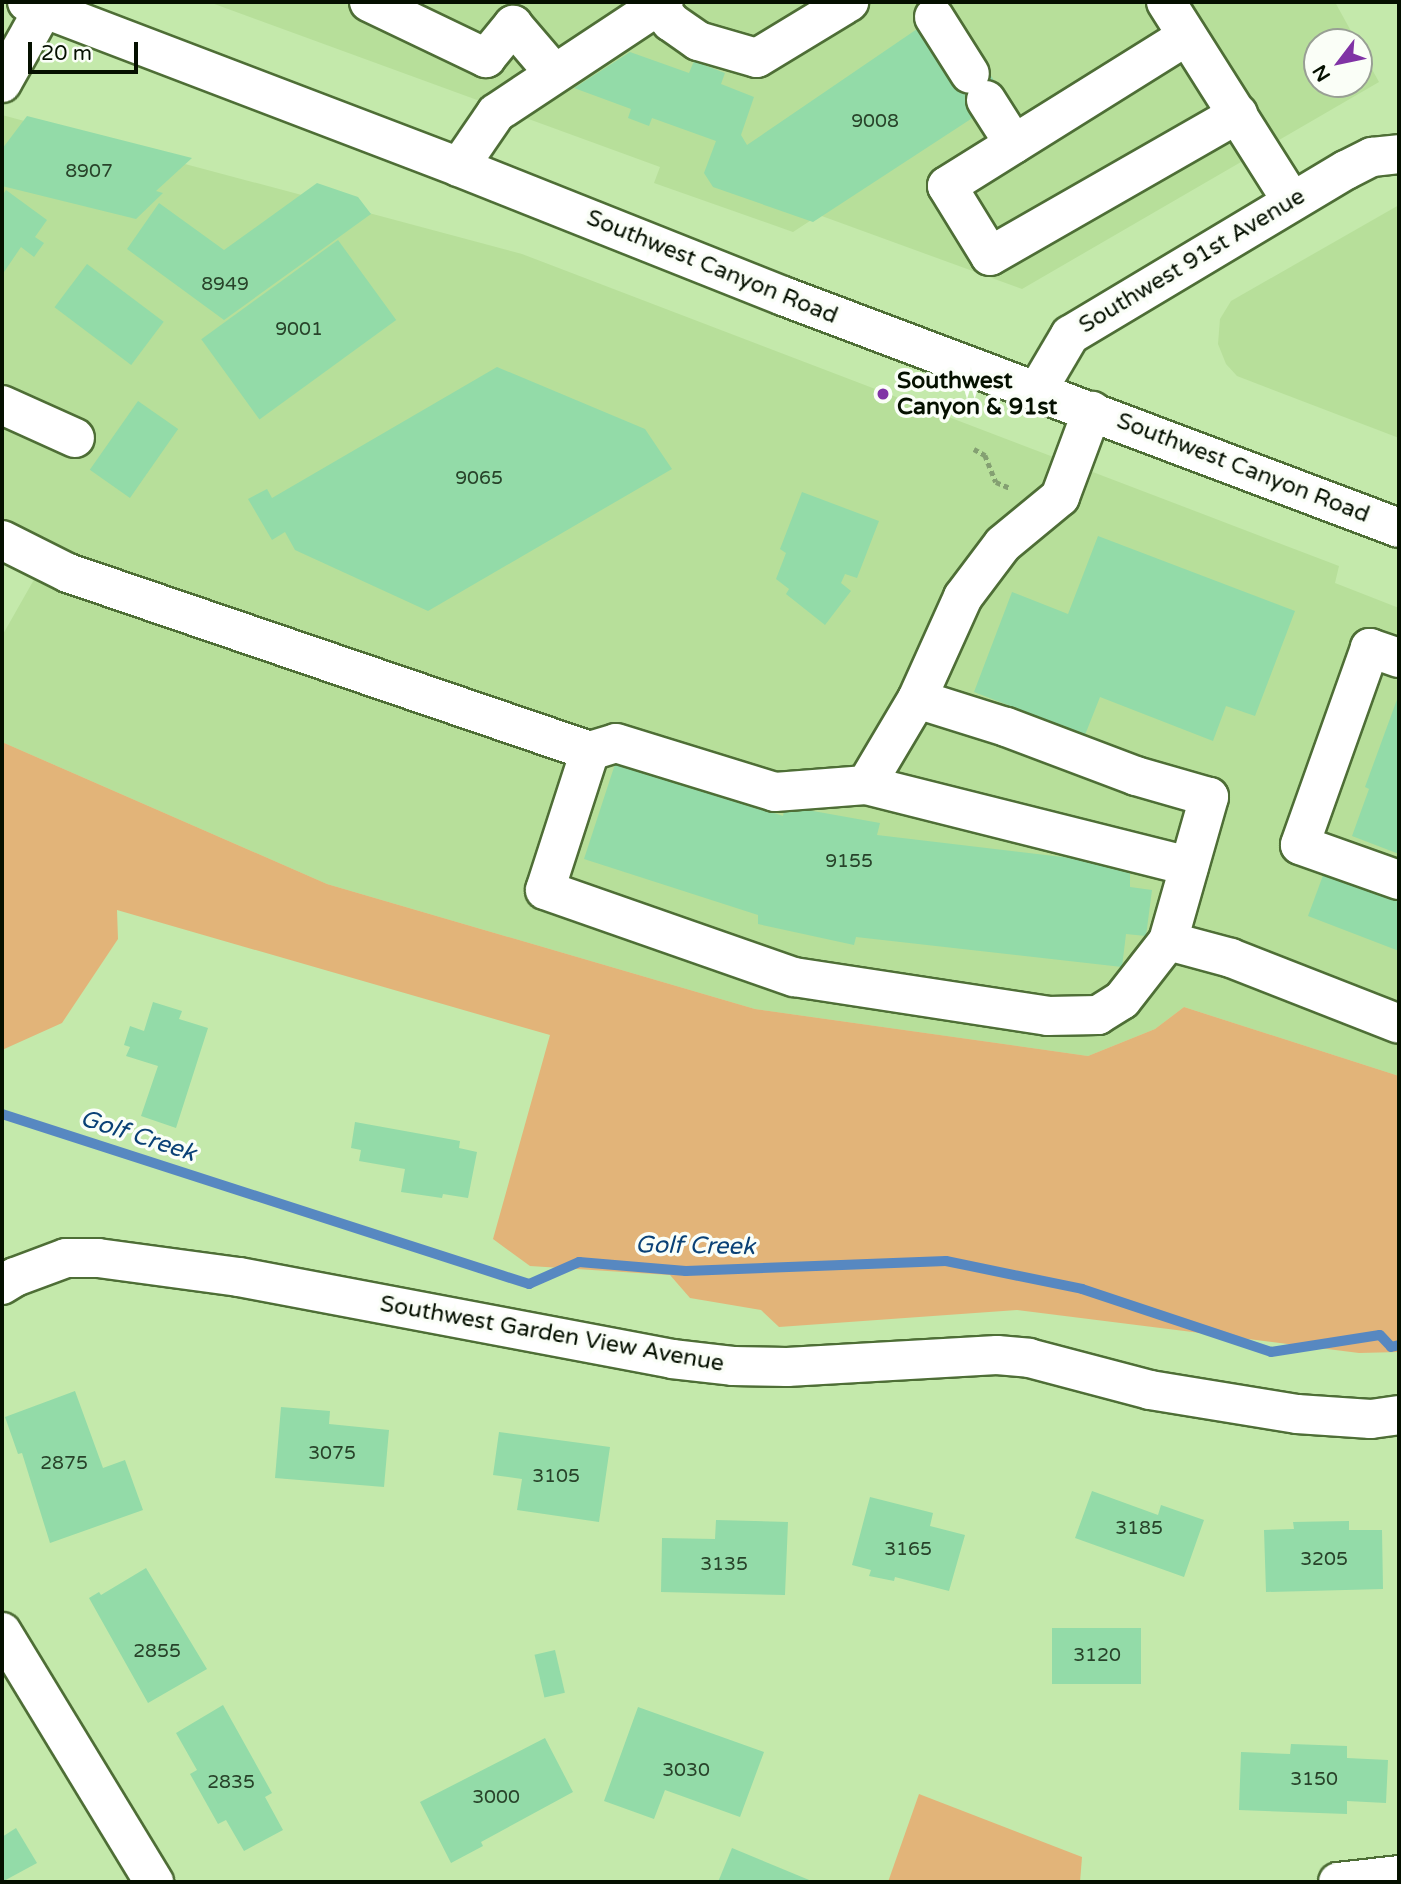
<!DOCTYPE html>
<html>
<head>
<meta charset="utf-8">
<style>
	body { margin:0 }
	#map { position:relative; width:1401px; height:1884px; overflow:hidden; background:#c4e9ab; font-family:"Varela Round",sans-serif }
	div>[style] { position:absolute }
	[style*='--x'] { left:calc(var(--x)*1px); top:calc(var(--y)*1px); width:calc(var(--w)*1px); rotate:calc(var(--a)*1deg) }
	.built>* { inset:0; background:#b7df9a }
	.green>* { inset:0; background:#e2b479 }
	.stream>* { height:10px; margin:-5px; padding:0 5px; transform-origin:5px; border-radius:5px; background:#5788c1 }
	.building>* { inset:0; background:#93dba8; transform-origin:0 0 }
	.path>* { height:4.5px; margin-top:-2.25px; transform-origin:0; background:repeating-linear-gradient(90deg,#84a072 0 5px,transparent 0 8.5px) }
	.roads { filter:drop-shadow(2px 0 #4e6e36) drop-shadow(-2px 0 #4e6e36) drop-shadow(0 2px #4e6e36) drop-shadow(0 -2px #4e6e36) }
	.minor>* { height:38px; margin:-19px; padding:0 19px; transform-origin:19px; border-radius:19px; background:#fff }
	.major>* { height:38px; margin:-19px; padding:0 19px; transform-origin:19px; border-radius:19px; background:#fff }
	.dots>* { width:19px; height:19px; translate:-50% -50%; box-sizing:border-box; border:4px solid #fafef7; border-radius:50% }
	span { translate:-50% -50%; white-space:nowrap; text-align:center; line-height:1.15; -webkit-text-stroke:7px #fafef7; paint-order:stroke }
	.number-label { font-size:19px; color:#28432a }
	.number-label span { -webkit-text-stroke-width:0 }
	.street-label { font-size:23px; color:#051000 }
	.poi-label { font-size:23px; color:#051000; font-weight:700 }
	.left { translate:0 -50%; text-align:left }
	.water-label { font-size:24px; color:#0a4176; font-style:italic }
	.frame { position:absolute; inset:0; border:4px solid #051000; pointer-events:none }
	.north { position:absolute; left:1303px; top:28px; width:70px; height:70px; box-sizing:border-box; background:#fafef7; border:2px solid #989f94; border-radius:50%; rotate:238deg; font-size:19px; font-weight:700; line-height:28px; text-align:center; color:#051000 }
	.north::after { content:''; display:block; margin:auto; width:24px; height:32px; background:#8033a5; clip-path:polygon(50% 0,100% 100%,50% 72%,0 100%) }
	.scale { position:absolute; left:28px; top:42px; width:110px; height:32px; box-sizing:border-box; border:4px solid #051000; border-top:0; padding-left:9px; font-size:21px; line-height:24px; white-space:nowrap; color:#051000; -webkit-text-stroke:5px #fafef7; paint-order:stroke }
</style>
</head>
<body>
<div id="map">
	<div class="built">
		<i style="clip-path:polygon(209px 2px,1335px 2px,1357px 42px,1317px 42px,1317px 84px,1359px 84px,1359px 46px,1379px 82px,1022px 289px,819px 215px,793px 232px,654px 183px,660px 167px)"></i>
		<i style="clip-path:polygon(2px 115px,522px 254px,1339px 566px,1335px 583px,1399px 608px,1399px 1076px,1184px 1007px,1155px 1029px,1088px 1056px,755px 1009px,327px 884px,2px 742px,2px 636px,40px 569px,2px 552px)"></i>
		<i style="clip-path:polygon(1399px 205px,1399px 438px,1237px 376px,1226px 364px,1218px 344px,1220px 319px,1231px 301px)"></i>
	</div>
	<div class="green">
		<i style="clip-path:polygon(2px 742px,327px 884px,755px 1009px,1088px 1056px,1155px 1029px,1184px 1007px,1399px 1076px,1399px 1352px,1359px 1353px,1017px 1310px,779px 1327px,761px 1310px,690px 1298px,670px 1275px,530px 1266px,493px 1239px,550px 1035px,117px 910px,118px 939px,62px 1023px,2px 1050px)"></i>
		<i style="clip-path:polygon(919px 1794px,1082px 1857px,1080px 1882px,888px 1882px)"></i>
	</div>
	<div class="stream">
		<i style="--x:2;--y:1114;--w:554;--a:17.88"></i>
		<i style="--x:529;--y:1284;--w:55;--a:-23.7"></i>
		<i style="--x:579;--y:1262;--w:107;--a:4.8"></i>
		<i style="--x:686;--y:1271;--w:260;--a:-2.2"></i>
		<i style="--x:946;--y:1261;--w:139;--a:11.6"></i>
		<i style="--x:1082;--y:1289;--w:199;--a:18.4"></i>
		<i style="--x:1271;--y:1352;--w:110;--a:-8.9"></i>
		<i style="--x:1380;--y:1335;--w:16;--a:47"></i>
		<i style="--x:1391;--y:1347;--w:8;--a:-14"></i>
	</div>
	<div class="building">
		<i style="clip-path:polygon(920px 27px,984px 65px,1001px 91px,977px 115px,813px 222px,713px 187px,704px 173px,716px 141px,652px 118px,649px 126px,628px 118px,631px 109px,574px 88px,630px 52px,689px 73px,694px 61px,725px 73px,721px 84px,754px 97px,741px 135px,747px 145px)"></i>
		<i style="clip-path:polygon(27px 116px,192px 158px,156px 191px,163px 193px,136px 219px,2px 186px,2px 149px)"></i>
		<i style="clip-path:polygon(317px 183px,358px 197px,371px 214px,224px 320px,127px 249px,159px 203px,224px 250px)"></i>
		<i style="clip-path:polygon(6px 190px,47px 220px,35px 237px,44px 243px,34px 257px,21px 247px,2px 275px,2px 196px)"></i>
		<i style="left:338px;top:240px;width:99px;height:169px;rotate:54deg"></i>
		<i style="left:87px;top:264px;width:96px;height:54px;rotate:37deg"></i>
		<i style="clip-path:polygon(497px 367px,645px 429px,672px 469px,428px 611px,295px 550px,285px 532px,272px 540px,248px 499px,267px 489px,272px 498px)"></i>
		<i style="left:138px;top:401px;width:49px;height:84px;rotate:35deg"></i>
		<i style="clip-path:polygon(802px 492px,879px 521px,857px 578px,845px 574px,841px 583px,851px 591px,825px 625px,786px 594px,789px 589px,776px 579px,786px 553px,780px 549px)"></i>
		<i style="clip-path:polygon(1098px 536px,1295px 611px,1255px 716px,1226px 706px,1213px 741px,1100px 697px,1085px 735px,974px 692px,1012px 592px,1068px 614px)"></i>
		<i style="clip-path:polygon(1399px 694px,1399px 854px,1352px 836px,1369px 789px,1365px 787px)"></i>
		<i style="clip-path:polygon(616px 761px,783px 816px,785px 806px,880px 823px,877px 835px,1130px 865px,1130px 887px,1152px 890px,1146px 936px,1126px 934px,1122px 967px,856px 937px,854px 945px,758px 924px,758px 915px,584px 859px)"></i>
		<i style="clip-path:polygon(1325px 870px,1399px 898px,1399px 951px,1308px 916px)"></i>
		<i style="clip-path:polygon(153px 1002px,182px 1011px,179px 1019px,208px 1028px,176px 1128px,141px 1116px,158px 1066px,126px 1056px,130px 1047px,124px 1045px,130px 1026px,144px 1031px)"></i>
		<i style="clip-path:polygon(355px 1122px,460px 1141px,459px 1148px,477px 1152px,468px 1198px,443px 1194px,442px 1198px,401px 1192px,405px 1169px,359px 1161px,361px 1150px,351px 1148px)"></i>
		<i style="clip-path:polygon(75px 1391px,103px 1468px,125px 1460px,143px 1510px,50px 1543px,22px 1453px,18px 1454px,5px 1417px)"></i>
		<i style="clip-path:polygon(281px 1407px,330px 1411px,329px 1424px,389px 1430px,384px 1487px,275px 1478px)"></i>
		<i style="clip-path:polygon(499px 1432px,610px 1447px,599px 1522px,517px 1510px,522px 1479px,493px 1475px)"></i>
		<i style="clip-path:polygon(1092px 1491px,1158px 1515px,1161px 1505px,1204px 1520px,1184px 1577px,1075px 1538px)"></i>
		<i style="clip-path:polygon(870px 1497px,933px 1513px,930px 1526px,965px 1535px,949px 1591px,895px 1577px,894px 1581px,869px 1576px,871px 1570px,852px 1565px)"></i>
		<i style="clip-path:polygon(716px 1520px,788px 1522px,785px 1595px,661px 1592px,662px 1538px,715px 1539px)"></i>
		<i style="clip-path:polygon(1349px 1521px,1349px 1530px,1382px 1530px,1383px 1589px,1266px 1592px,1264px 1530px,1294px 1529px,1293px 1522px)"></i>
		<i style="clip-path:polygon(146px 1568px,207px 1669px,148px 1703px,89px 1598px,99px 1592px,101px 1595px)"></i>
		<i style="left:1052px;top:1628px;width:89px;height:56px"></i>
		<i style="left:555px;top:1650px;width:44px;height:21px;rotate:77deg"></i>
		<i style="clip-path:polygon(223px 1705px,272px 1793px,265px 1797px,283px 1830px,244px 1851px,226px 1820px,218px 1824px,190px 1774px,197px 1770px,176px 1733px)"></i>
		<i style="clip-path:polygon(638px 1707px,764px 1752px,740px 1817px,665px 1790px,654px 1819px,604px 1801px)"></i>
		<i style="clip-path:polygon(545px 1738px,573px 1792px,481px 1842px,483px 1846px,451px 1863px,420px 1802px)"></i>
		<i style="clip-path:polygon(1291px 1744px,1347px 1746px,1347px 1758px,1388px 1760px,1386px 1803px,1347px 1801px,1347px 1814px,1239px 1810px,1241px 1752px,1290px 1754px)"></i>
		<i style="clip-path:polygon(16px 1828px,37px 1863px,2px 1882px,2px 1837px)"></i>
		<i style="clip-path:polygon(732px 1848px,814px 1882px,718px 1882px)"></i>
	</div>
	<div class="path">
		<i style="--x:974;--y:449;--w:13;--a:29"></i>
		<i style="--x:985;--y:455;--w:29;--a:68"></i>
		<i style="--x:996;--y:482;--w:15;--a:23"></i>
	</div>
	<div class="roads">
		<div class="minor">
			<i style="--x:369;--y:2;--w:130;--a:25.6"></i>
			<i style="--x:486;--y:58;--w:43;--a:-50.7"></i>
			<i style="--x:513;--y:25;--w:63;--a:49.5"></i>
			<i style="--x:1166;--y:2;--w:236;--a:57.7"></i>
			<i style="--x:658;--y:5;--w:21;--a:53"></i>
			<i style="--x:671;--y:22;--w:33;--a:35"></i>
			<i style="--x:698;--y:41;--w:61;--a:16.1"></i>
			<i style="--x:757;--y:58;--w:108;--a:-31.3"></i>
			<i style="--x:934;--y:17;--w:67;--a:57.7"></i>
			<i style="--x:1187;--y:36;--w:283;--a:148"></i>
			<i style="--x:947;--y:186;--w:82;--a:58.4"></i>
			<i style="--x:990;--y:256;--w:286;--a:-29.8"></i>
			<i style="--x:2;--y:83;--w:86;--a:-60.8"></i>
			<i style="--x:986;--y:100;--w:52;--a:57.5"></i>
			<i style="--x:459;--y:167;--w:65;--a:-55.6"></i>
			<i style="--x:496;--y:113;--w:201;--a:-33.5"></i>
			<i style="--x:1037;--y:391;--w:65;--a:-59.5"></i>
			<i style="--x:1070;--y:335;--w:322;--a:-30.9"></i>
			<i style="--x:1346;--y:170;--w:29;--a:-27"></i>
			<i style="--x:1372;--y:157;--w:27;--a:-6"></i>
			<i style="--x:2;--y:405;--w:80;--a:24.3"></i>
			<i style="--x:2;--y:540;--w:74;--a:26.6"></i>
			<i style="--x:68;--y:573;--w:552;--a:18.83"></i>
			<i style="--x:590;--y:751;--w:146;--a:107.9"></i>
			<i style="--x:545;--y:890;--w:264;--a:19.3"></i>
			<i style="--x:794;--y:977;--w:257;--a:8.7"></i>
			<i style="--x:1048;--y:1016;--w:50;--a:-1.1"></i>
			<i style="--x:1098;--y:1015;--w:28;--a:-32"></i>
			<i style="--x:1122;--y:1000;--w:75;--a:-52.1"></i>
			<i style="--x:1168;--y:941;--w:150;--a:-74.1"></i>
			<i style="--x:1209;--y:797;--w:76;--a:-164"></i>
			<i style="--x:1136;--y:776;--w:139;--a:-159.3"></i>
			<i style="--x:1006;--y:727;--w:93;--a:-162.5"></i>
			<i style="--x:1399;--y:658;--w:31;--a:-161"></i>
			<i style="--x:1370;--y:648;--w:209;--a:109.6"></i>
			<i style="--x:1300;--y:845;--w:105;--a:19.5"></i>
			<i style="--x:590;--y:751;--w:27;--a:-17"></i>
			<i style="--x:616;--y:743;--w:166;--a:17.1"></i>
			<i style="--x:775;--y:792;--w:91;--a:-4.4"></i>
			<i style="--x:866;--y:785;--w:100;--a:-59.3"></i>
			<i style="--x:917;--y:699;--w:112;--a:-65.7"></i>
			<i style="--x:963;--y:597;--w:66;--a:-53"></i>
			<i style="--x:1003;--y:544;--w:74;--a:-39.5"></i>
			<i style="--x:1060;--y:497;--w:92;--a:-69.6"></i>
			<i style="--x:866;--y:785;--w:333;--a:14.1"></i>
			<i style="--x:1168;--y:941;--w:65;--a:15.1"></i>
			<i style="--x:1231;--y:958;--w:180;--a:21.4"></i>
			<i style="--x:2;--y:1285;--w:15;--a:-32"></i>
			<i style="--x:15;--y:1277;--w:54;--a:-20.4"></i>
			<i style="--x:66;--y:1258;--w:32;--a:0"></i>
			<i style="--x:98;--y:1258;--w:142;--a:7.7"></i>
			<i style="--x:239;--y:1277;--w:441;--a:10.7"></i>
			<i style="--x:672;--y:1359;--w:61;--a:6.5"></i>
			<i style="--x:733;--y:1366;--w:54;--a:1.1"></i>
			<i style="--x:787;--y:1367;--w:210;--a:-3.3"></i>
			<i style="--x:997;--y:1355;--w:32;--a:5"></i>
			<i style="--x:1029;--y:1358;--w:125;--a:14.8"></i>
			<i style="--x:1150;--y:1390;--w:149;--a:9.3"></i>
			<i style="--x:1297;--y:1414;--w:74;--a:3.9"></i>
			<i style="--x:1371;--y:1419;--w:28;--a:-8"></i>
			<i style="--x:2;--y:1632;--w:293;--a:58.7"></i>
			<i style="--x:1338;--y:1882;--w:61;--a:-6.5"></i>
		</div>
		<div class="major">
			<i style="--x:27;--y:2;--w:462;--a:20.9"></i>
			<i style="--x:459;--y:167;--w:349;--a:21.7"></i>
			<i style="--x:783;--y:296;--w:658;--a:20.64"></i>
		</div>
	</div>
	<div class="dots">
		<i style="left:883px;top:394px;background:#8033a5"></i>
	</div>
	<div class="number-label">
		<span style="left:875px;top:122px">9008</span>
		<span style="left:89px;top:172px">8907</span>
		<span style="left:225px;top:285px">8949</span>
		<span style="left:299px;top:330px">9001</span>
		<span style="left:479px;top:479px">9065</span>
		<span style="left:849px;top:862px">9155</span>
		<span style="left:332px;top:1454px">3075</span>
		<span style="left:64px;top:1464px">2875</span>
		<span style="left:556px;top:1477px">3105</span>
		<span style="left:1139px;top:1529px">3185</span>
		<span style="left:908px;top:1550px">3165</span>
		<span style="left:1324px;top:1560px">3205</span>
		<span style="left:724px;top:1565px">3135</span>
		<span style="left:157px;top:1652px">2855</span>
		<span style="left:1097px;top:1656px">3120</span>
		<span style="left:686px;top:1771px">3030</span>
		<span style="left:1314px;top:1780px">3150</span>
		<span style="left:231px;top:1783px">2835</span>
		<span style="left:496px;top:1798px">3000</span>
	</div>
	<div class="street-label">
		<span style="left:1192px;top:261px;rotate:-31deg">Southwest 91st Avenue</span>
		<span style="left:712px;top:267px;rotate:22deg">Southwest Canyon Road</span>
		<span style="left:1243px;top:468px;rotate:21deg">Southwest Canyon Road</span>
		<span style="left:552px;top:1334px;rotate:10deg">Southwest Garden View Avenue</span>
	</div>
	<div class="poi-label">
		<span class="left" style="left:897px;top:394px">Southwest<br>Canyon &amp; 91st</span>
	</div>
	<div class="water-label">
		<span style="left:138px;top:1136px;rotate:18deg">Golf Creek</span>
		<span style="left:695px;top:1246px;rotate:1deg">Golf Creek</span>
	</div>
	<div class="frame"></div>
	<div class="north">N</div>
	<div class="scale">20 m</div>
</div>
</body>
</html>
